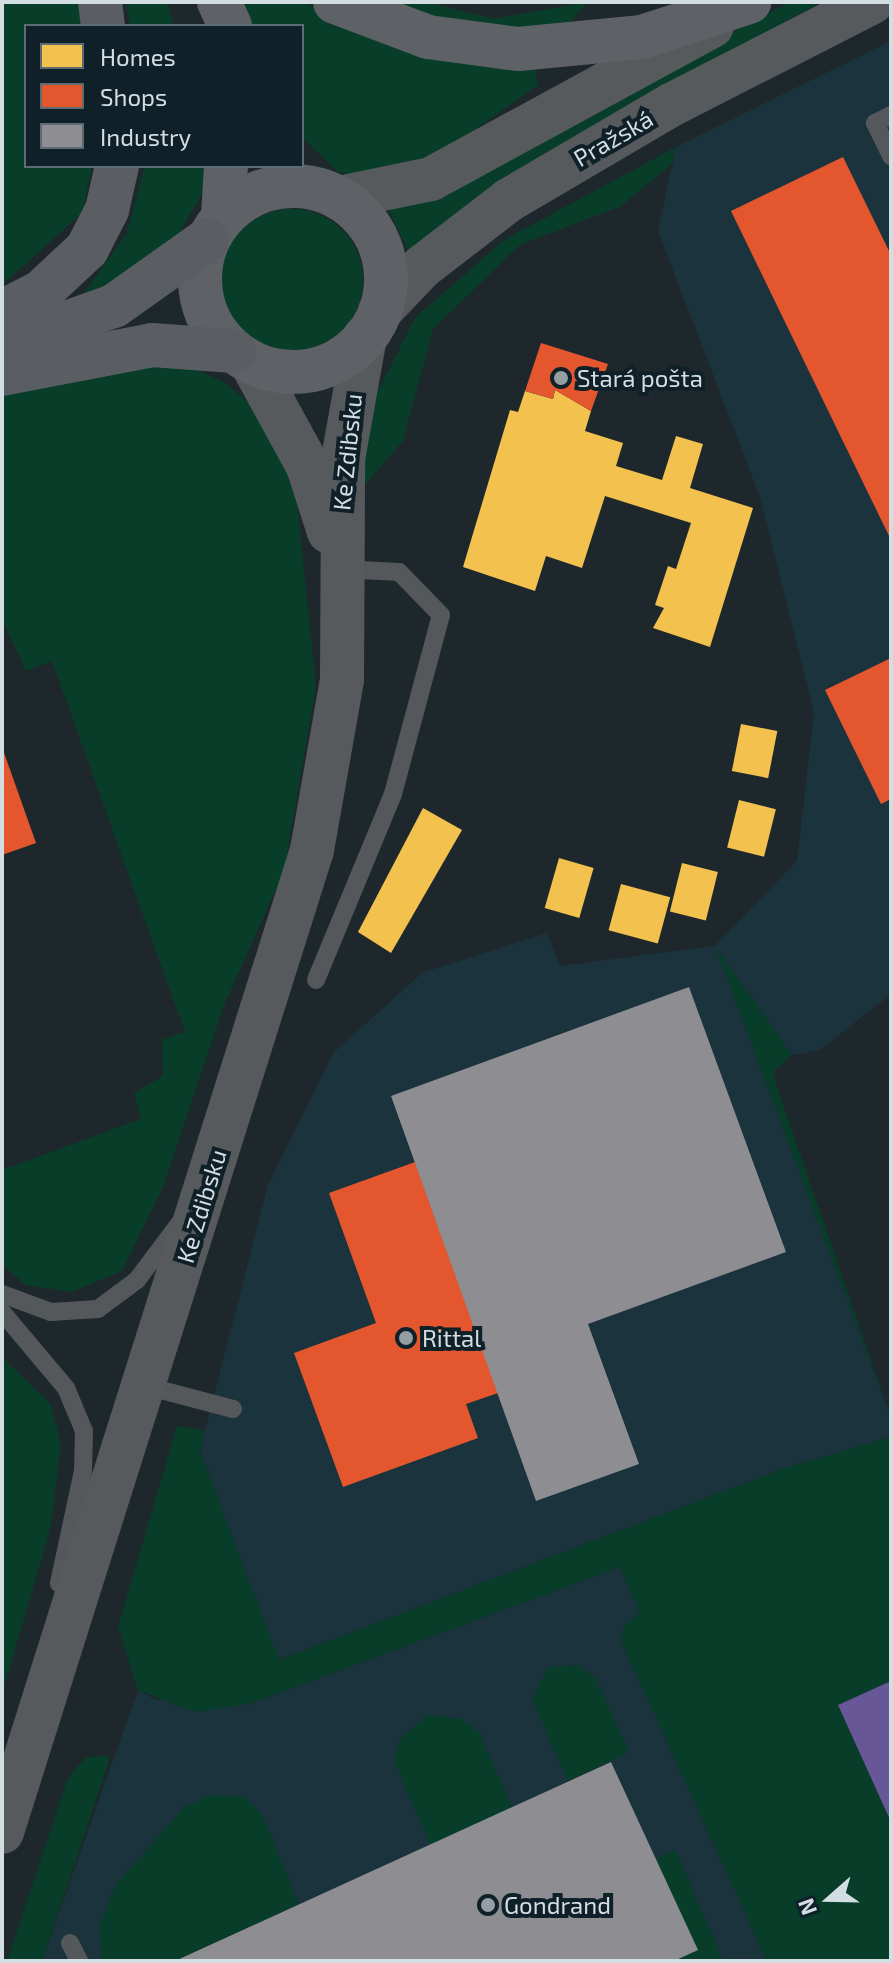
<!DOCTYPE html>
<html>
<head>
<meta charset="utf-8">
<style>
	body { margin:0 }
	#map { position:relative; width:893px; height:1963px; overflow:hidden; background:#1e282c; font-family:"Exo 2",sans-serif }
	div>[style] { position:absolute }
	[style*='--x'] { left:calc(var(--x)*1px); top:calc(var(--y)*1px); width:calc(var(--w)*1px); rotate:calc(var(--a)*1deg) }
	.built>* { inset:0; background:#1b333d }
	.green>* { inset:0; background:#083d29 }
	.round { border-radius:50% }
	.water>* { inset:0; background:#685796 }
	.homes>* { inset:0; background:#f2c14e; transform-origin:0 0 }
	.shops>* { inset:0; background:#e4572e }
	.industry>* { inset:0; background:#8d8d92 }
	.service>* { height:18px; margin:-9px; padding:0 9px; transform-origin:9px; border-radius:9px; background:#55585a }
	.secondary>* { height:44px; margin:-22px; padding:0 22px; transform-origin:22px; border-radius:22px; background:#575a5d }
	.primary>* { height:44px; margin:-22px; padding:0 22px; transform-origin:22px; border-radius:22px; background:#5e6165 }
	.primary>.ring { margin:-22px; padding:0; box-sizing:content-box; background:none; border:44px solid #5e6165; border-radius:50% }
	.motorway>* { height:44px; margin:-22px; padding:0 22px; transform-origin:22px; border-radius:22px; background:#5a5e62 }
	.dots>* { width:22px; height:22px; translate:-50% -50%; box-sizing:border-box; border:4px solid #0f2028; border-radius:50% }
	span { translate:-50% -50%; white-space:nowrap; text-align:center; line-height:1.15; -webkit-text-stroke:8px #0f2028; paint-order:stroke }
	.street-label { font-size:24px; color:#d3dee3 }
	.poi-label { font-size:24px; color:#d3dee3 }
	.left { translate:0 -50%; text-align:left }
	.frame { position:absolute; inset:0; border:4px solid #d3dee3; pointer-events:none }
	.legend { position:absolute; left:24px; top:24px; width:280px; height:144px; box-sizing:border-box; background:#0f2028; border:2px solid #5d6c73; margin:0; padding:10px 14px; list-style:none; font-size:24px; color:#d3dee3 }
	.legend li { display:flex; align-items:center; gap:16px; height:40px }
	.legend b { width:40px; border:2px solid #5d6c73 }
	.north { position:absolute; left:789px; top:1859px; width:80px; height:80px; -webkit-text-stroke:6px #0f2028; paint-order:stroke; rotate:250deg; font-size:22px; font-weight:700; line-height:32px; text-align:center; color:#d3dee3 }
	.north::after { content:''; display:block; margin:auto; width:28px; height:36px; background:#d3dee3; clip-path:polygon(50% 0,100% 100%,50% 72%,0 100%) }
</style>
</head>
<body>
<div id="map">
	<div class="built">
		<i style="clip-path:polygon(891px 41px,891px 994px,820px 1050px,792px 1055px,717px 950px,891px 1418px,891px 1437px,785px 1468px,278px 1660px,200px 1450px,268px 1185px,333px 1053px,422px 973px,547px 933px,560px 966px,715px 946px,797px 861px,814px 712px,760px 497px,658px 231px,676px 147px)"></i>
		<i style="clip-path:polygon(620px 1567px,640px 1612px,622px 1643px,767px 1961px,42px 1961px,138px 1690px,154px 1699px,249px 1704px)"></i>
	</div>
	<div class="green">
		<i style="clip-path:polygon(2px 2px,82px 2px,86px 26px,26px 26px,26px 166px,92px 166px,82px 213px,2px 285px)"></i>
		<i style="clip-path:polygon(126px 2px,167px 2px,174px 26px,130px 26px)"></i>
		<i style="clip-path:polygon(244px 2px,303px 2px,374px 38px,535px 70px,538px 85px,437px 156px,361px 177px,338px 172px,302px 137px,302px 26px,251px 26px)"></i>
		<i style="clip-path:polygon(378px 2px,427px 2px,494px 19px,587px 2px,569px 24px,479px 29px)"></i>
		<i style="clip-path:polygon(791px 2px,822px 2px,640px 98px,479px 196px,409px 253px,388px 208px)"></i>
		<i style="clip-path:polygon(676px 147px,671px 165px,621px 206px,520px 245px,433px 329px,403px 441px,356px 495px,370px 407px,415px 318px,504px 240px)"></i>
		<i style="clip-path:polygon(145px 166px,205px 166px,202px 193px,173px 245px,139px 271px,80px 299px,127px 233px)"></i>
		<i class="round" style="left:221px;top:209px;width:142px;height:142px"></i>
		<i style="clip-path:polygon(150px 365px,187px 366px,224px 382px,253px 406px,280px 447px,297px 502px,316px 686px,284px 871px,225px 1003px,163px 1187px,122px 1271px,72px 1292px,26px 1285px,2px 1265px,2px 1170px,141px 1119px,134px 1093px,163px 1076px,162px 1040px,185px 1032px,52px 661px,26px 671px,2px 619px,2px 393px)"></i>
		<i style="clip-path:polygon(715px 946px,792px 1055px,774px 1071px,776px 1084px,891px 1418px)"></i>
		<i style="clip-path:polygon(2px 1357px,50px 1403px,61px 1443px,51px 1526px,2px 1694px)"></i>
		<i style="clip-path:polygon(177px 1426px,205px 1430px,200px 1451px,279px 1660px,785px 1468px,891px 1437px,891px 1681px,838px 1705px,891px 1822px,891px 1961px,767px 1961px,622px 1643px,623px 1626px,640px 1612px,620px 1567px,249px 1704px,195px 1712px,138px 1690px,118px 1627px)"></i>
		<i style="clip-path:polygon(579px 1665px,596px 1679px,629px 1752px,568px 1781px,532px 1699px,549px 1667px)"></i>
		<i style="clip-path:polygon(427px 1715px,462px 1719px,479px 1732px,512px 1807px,430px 1845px,394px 1760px,399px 1741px)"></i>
		<i style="clip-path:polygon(103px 1755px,110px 1758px,42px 1961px,7px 1961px,68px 1778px,85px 1758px)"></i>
		<i style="clip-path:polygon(212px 1795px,244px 1797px,262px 1814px,299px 1904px,175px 1961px,102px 1961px,99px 1925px,117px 1884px,184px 1807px)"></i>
		<i style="clip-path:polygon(675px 1849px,723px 1961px,674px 1961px,656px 1859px)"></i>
	</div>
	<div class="water">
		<i style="clip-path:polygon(891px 1681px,891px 1822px,838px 1705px)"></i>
	</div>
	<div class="homes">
		<i style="clip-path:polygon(555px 390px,591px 411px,585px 431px,623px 443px,616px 466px,662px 480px,676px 436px,703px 444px,690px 488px,753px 508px,710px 647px,653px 628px,664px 608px,655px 605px,668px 566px,676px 569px,691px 523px,605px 496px,582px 568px,546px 556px,535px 591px,463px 567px,510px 410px,518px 412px,525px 391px,553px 399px)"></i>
		<i style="left:741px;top:724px;width:37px;height:48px;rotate:11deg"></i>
		<i style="left:739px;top:800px;width:38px;height:49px;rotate:14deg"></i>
		<i style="clip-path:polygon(423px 808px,462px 830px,391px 953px,358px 932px)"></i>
		<i style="left:559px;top:858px;width:36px;height:52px;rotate:16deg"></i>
		<i style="left:682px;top:863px;width:37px;height:50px;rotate:14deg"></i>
		<i style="left:621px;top:884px;width:51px;height:48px;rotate:15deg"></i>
	</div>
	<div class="shops">
		<i style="clip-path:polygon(843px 157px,891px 255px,891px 540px,731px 211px)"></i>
		<i style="clip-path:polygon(541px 343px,608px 364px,591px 411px,555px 390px,553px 399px,525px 391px)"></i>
		<i style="clip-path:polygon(891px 658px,891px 799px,881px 804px,825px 690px)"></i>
		<i style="clip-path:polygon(2px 747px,36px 843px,2px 855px)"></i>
		<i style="clip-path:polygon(415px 1162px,498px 1393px,466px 1404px,478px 1438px,343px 1487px,294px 1353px,376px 1323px,329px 1193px)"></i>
	</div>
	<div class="industry">
		<i style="clip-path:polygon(689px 987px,786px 1252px,588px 1324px,639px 1464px,536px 1501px,391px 1096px)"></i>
		<i style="clip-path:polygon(611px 1762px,698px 1950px,674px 1961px,175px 1961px)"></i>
	</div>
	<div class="service">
		<i style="--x:891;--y:115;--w:18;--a:153"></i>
		<i style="--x:875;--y:123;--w:37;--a:64"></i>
		<i style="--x:316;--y:980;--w:201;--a:-67.5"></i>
		<i style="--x:393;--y:794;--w:185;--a:-75"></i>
		<i style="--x:441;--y:615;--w:60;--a:-134.3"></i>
		<i style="--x:399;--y:572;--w:59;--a:-177.1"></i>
		<i style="--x:2;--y:1294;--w:52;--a:20.2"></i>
		<i style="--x:51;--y:1312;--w:47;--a:-3.7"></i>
		<i style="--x:98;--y:1309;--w:49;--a:-36.6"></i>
		<i style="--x:137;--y:1280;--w:70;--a:-53.1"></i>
		<i style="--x:2;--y:1312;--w:99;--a:49.9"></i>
		<i style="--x:66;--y:1388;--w:47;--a:67.3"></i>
		<i style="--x:84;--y:1431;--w:40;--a:91.4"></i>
		<i style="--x:83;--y:1471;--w:115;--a:102.1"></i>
		<i style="--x:146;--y:1386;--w:90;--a:14.8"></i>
		<i style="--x:70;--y:1943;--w:20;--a:63"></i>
	</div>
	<div class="secondary">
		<i style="--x:339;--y:198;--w:94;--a:-11.7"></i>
		<i style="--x:431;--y:179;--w:320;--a:-28.6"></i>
		<i style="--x:380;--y:311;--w:61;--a:-46.3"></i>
		<i style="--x:422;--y:267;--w:110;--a:-37.6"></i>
		<i style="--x:509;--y:200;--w:188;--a:-30.4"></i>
		<i style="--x:671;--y:105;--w:226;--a:-27.1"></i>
		<i style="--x:251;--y:362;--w:119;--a:61.3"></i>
		<i style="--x:308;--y:466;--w:69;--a:72.3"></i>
		<i style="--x:2;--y:1832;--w:1030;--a:-72.48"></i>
		<i style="--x:312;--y:850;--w:173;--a:-80"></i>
		<i style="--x:342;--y:680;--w:221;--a:-89.7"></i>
		<i style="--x:343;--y:459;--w:124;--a:-79.8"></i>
	</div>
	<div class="primary">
		<i style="--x:219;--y:2;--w:26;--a:65"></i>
		<i style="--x:335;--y:2;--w:99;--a:20.6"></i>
		<i style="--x:428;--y:37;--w:91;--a:7.6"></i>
		<i style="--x:518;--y:49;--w:125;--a:-5.5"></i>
		<i style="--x:642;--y:37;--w:113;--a:-18.1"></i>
		<i class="ring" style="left:200px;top:186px;width:142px;height:142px"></i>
		<i style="--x:223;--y:216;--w:50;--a:-86.6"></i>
	</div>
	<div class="motorway">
		<i style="--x:100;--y:2;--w:24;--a:83"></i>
		<i style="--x:2;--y:312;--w:44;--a:-27.1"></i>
		<i style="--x:41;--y:292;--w:63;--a:-43.1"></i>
		<i style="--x:87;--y:249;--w:44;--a:-62.9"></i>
		<i style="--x:107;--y:210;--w:45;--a:-77.2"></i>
		<i style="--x:2;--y:346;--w:119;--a:-19.7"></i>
		<i style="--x:114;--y:306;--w:114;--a:-35.4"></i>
		<i style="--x:2;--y:374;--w:153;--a:-10.9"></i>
		<i style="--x:152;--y:345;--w:82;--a:4.2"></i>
	</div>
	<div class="dots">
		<i style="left:561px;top:378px;background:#949ea3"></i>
		<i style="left:406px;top:1338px;background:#949ea3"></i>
		<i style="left:488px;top:1905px;background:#949ea3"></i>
	</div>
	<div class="street-label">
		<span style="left:613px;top:138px;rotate:-30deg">Pražská</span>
		<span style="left:347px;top:452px;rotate:-84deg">Ke Zdibsku</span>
		<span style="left:201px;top:1206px;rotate:-73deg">Ke Zdibsku</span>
	</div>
	<div class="poi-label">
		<span class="left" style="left:577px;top:378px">Stará pošta</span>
		<span class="left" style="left:422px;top:1338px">Rittal</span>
		<span class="left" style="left:504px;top:1905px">Gondrand</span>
	</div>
	<div class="frame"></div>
	<ul class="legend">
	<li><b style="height:22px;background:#f2c14e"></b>Homes</li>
	<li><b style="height:22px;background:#e4572e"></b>Shops</li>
	<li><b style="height:22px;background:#8d8d92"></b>Industry</li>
	</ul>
	<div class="north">N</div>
</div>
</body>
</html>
